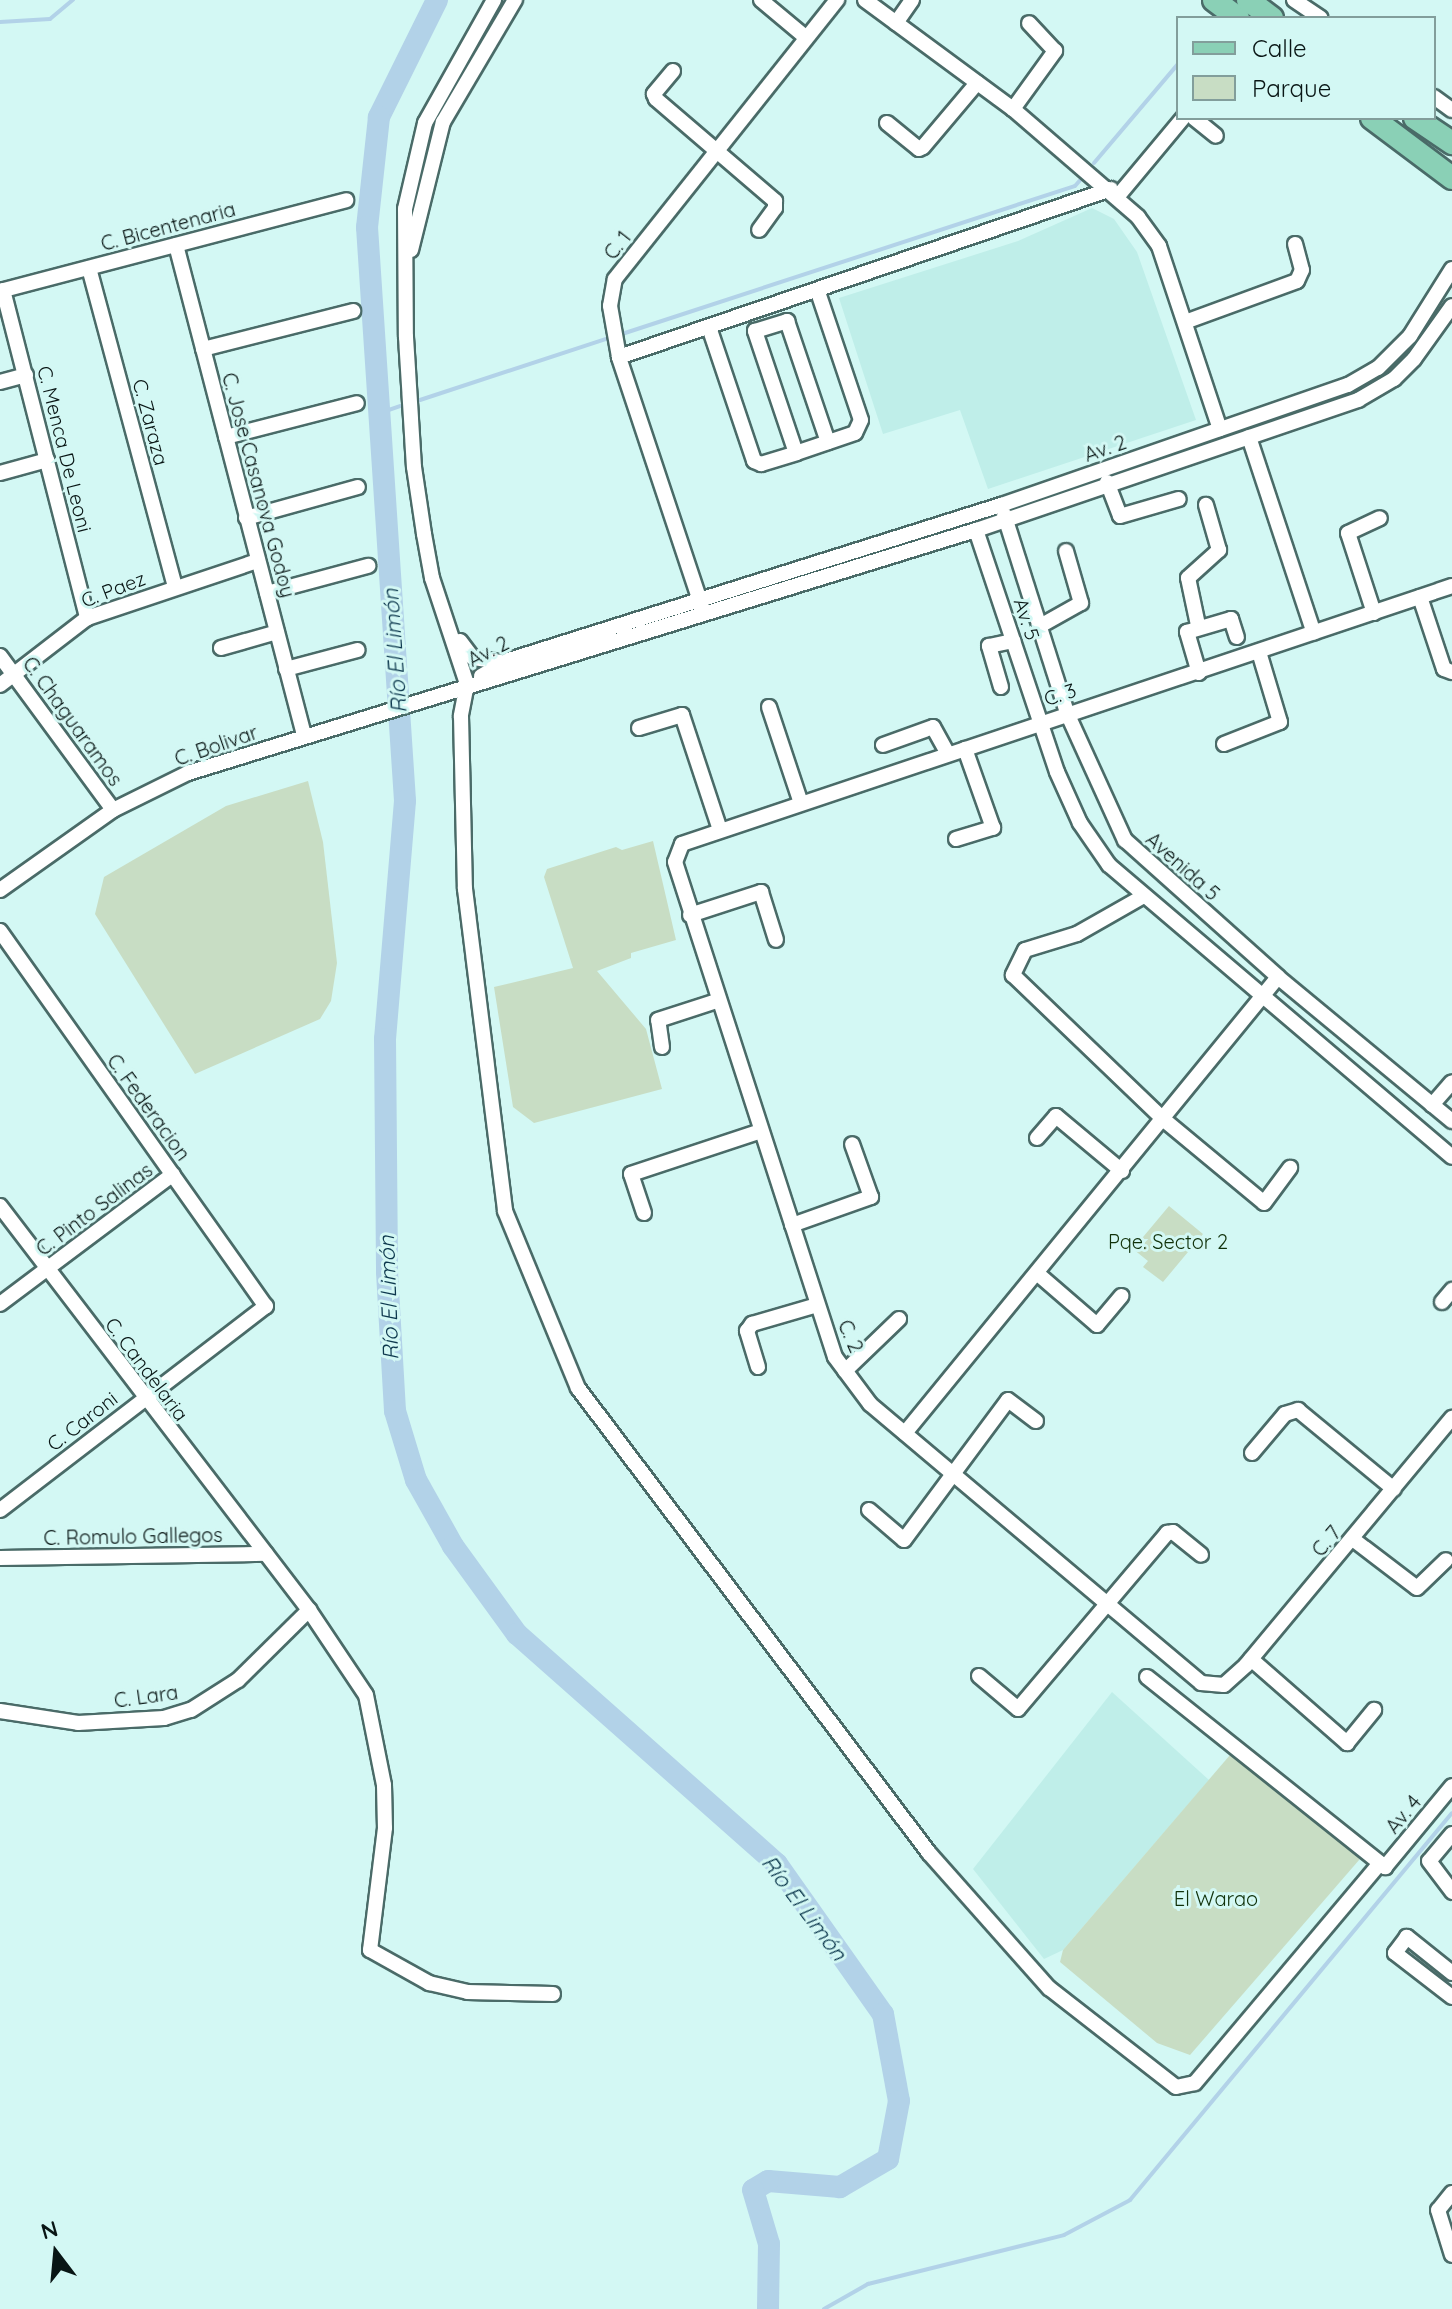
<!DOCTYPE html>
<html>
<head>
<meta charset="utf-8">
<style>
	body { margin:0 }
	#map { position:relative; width:1452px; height:2309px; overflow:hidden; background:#d3f8f4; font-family:Quicksand,sans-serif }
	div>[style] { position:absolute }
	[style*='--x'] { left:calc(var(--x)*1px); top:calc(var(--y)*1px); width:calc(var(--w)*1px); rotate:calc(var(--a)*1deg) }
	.built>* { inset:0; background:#bfeee9 }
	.green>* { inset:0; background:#c8ddc4 }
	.stream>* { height:4px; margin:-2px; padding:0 2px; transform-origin:2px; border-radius:2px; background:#b2d2e8 }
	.river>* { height:22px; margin:-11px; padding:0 11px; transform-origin:11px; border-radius:11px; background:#b2d2e8 }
	.roads { filter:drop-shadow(2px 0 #4a6b68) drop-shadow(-2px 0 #4a6b68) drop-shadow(0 2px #4a6b68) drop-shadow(0 -2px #4a6b68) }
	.minor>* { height:14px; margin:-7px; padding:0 7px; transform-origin:7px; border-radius:7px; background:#fff }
	.primary>* { height:22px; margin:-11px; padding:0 11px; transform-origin:11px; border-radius:11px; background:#8ad0b6 }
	span { translate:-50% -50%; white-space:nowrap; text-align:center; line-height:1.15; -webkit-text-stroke:6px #d3f8f4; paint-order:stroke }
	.street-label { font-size:20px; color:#091615 }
	.park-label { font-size:20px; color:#10310a }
	.water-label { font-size:22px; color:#0c374d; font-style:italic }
	.legend { position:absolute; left:1176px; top:16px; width:260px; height:104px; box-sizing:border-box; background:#d3f8f4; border:2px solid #829e9b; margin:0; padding:10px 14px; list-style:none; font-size:24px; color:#091615 }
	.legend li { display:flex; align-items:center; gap:16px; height:40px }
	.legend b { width:40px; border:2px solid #829e9b }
	.north { position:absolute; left:16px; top:2213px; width:80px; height:80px; -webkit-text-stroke:6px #d3f8f4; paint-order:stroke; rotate:344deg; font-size:22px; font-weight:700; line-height:32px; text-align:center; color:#091615 }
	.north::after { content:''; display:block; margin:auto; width:28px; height:36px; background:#091615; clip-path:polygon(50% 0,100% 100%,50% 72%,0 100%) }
</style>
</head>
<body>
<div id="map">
	<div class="built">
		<i style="clip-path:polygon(1092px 208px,1114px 219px,1137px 252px,1196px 420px,988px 489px,960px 410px,883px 434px,839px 298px,1018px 241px)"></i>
		<i style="clip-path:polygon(1112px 1692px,1209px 1780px,1063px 1950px,1044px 1959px,973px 1869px)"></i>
	</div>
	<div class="green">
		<i style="clip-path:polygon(308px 781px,323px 842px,337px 963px,331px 1001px,320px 1019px,195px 1074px,95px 914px,104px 877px,226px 806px)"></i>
		<i style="clip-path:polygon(653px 841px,676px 940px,631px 953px,631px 958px,597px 971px,646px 1029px,662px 1089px,534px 1123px,513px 1107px,494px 987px,573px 968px,544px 877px,547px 869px,616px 847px,622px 850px)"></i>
		<i style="clip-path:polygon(1169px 1206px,1203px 1234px,1163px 1282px,1143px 1267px,1148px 1261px,1133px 1249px)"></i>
		<i style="clip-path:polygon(1236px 1748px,1366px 1852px,1190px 2055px,1157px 2043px,1060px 1962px,1063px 1950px)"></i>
	</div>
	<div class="stream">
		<i style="--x:0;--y:22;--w:50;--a:-3.4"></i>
		<i style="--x:50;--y:19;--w:30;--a:-40"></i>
		<i style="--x:1094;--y:163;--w:130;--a:-49.7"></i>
		<i style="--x:625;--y:333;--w:473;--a:-18.1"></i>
		<i style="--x:1075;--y:186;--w:11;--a:-49"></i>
		<i style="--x:420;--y:400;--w:196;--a:-18.2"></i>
		<i style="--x:380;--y:413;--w:21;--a:-19"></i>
		<i style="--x:824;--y:2309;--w:51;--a:-29.6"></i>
		<i style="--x:868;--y:2284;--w:202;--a:-14"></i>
		<i style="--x:1064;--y:2235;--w:75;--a:-27.9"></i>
		<i style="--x:1130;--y:2200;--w:503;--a:-50.24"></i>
	</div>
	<div class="river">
		<i style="--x:437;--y:0;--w:131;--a:116.4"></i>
		<i style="--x:379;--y:117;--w:111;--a:96.2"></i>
		<i style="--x:367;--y:227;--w:575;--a:86.21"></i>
		<i style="--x:405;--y:801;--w:239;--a:94.8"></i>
		<i style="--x:385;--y:1039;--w:233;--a:89.5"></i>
		<i style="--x:387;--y:1272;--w:139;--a:86.7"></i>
		<i style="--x:395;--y:1411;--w:72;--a:73.1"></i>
		<i style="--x:416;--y:1480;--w:76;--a:60.7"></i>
		<i style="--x:453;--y:1546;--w:109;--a:54"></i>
		<i style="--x:517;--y:1634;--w:347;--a:41.5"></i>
		<i style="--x:777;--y:1864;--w:184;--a:54.8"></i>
		<i style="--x:883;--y:2014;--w:88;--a:79.6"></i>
		<i style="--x:899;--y:2101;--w:59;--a:100.7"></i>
		<i style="--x:888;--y:2159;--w:56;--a:149.7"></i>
		<i style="--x:840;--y:2187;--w:72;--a:-175.2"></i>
		<i style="--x:768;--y:2181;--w:17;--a:149"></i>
		<i style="--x:753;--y:2190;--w:56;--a:73.5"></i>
		<i style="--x:769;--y:2244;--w:65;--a:90.9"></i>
	</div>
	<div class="roads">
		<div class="minor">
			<i style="--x:494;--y:0;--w:141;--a:119.3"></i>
			<i style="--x:425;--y:123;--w:88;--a:103.1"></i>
			<i style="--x:405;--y:209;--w:128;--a:89.6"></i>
			<i style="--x:406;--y:337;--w:130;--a:86.5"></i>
			<i style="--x:414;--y:467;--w:68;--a:81.5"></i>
			<i style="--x:424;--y:534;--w:45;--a:79.7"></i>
			<i style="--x:432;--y:578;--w:112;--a:71.7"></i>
			<i style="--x:467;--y:684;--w:33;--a:101"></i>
			<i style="--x:461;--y:716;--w:173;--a:88.7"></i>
			<i style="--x:465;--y:889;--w:324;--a:82.9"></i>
			<i style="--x:505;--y:1211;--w:191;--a:67.6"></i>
			<i style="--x:578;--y:1388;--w:583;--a:52.95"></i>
			<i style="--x:929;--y:1853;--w:181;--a:48.4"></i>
			<i style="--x:1049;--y:1988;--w:161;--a:37.9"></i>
			<i style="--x:1176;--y:2087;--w:19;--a:-12"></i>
			<i style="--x:1195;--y:2083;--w:287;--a:-49.9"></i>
			<i style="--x:761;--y:0;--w:56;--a:39.9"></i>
			<i style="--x:865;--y:0;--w:184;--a:36.4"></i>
			<i style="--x:1013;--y:109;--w:165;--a:40.8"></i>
			<i style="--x:1138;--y:217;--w:36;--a:54"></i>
			<i style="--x:1159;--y:246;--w:193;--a:71.6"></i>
			<i style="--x:1294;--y:0;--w:32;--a:34"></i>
			<i style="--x:896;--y:23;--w:28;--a:-55"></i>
			<i style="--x:673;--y:71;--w:30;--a:130"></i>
			<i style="--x:654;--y:94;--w:5;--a:68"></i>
			<i style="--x:656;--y:99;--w:157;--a:40.6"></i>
			<i style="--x:775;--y:201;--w:7;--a:90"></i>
			<i style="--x:775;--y:208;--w:27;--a:126"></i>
			<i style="--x:1434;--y:97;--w:22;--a:36"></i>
			<i style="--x:1013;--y:109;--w:72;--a:-54.1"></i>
			<i style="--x:1055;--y:51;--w:38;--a:-133"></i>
			<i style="--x:1194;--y:118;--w:28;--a:39"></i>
			<i style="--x:887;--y:123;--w:41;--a:39.1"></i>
			<i style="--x:919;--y:149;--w:4;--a:-27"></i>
			<i style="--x:923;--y:147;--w:84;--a:-49.8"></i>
			<i style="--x:1118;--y:196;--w:102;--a:-50.2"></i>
			<i style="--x:176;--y:245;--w:506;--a:75.36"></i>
			<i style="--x:411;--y:250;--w:132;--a:-76"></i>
			<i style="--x:443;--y:122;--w:142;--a:-59.5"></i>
			<i style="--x:89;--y:268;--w:330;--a:74.9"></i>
			<i style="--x:3;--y:290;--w:339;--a:75.6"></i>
			<i style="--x:0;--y:291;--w:358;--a:-14.7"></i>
			<i style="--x:1185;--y:322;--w:119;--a:-20.1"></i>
			<i style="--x:1297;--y:281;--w:12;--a:-66"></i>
			<i style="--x:1302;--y:270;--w:27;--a:-105"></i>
			<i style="--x:709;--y:327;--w:141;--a:71.4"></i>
			<i style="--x:754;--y:461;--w:8;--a:23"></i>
			<i style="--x:761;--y:464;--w:37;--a:-17"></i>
			<i style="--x:796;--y:453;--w:62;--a:-18.7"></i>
			<i style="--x:855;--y:433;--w:14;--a:-65"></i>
			<i style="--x:861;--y:420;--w:135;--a:-108.6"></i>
			<i style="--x:203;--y:349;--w:155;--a:-14.2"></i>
			<i style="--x:619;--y:357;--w:520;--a:-18.85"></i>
			<i style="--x:0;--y:382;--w:27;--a:-15"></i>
			<i style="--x:226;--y:437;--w:135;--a:-14.5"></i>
			<i style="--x:1249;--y:437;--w:206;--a:71.7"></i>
			<i style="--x:796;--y:453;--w:129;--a:-108.6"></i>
			<i style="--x:755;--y:331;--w:34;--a:-17"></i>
			<i style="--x:787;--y:321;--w:128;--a:71.3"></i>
			<i style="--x:0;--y:473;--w:49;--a:-15.5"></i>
			<i style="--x:1107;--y:482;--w:36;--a:69"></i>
			<i style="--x:1120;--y:516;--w:61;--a:-16.1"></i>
			<i style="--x:1004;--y:514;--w:209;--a:72.4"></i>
			<i style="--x:1067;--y:713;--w:140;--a:65.5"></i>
			<i style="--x:1125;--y:840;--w:205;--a:41.8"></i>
			<i style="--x:1278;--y:977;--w:226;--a:39.6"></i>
			<i style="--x:246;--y:518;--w:116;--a:-15.5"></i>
			<i style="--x:976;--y:530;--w:255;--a:71.5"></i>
			<i style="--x:1057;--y:772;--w:56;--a:65.7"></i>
			<i style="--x:1080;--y:823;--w:51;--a:55.4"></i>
			<i style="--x:1109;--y:865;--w:450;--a:40.4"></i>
			<i style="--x:1452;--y:586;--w:812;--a:161.48"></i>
			<i style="--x:682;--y:844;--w:19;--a:111"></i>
			<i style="--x:675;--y:862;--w:520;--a:72.09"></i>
			<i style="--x:835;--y:1357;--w:59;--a:53.3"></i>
			<i style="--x:870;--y:1404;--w:433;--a:40.1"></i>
			<i style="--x:1201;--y:1683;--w:23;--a:5"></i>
			<i style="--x:1224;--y:1685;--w:30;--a:-42"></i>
			<i style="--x:1246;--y:1665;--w:322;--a:-50.2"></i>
			<i style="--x:267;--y:593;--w:105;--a:-15"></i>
			<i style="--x:1420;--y:597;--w:76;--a:71.6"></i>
			<i style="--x:1444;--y:669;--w:9;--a:21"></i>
			<i style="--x:702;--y:607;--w:263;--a:-108.4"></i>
			<i style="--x:619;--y:357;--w:52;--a:-100"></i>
			<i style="--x:610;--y:306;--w:27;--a:-80"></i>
			<i style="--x:615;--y:279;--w:357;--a:-51.5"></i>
			<i style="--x:1374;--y:613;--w:84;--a:-108"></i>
			<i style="--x:1348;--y:533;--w:35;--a:-25"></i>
			<i style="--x:1198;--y:625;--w:48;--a:-102"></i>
			<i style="--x:1188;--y:578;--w:42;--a:-42.1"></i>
			<i style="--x:1219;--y:550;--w:47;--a:-106.1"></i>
			<i style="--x:1040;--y:626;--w:47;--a:-29.3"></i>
			<i style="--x:1081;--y:603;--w:54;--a:-106.1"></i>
			<i style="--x:460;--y:641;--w:21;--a:53"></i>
			<i style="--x:473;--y:658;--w:28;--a:8"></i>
			<i style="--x:221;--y:648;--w:58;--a:-15.9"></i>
			<i style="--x:0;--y:656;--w:191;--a:53.7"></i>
			<i style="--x:286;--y:669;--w:74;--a:-14.8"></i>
			<i style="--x:1199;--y:673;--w:43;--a:-106.3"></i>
			<i style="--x:1187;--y:632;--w:46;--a:-16.5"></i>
			<i style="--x:1231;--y:619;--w:19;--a:72"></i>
			<i style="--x:481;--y:676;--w:32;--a:-30"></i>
			<i style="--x:509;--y:660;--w:516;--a:-17.49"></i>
			<i style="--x:1001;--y:505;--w:367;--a:-19.1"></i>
			<i style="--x:1348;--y:385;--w:34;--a:-30"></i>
			<i style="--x:1378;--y:368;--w:45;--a:-45"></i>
			<i style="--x:1410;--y:336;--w:79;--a:-57.9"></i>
			<i style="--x:0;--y:685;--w:110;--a:-37.6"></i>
			<i style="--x:87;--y:618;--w:179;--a:-18.5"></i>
			<i style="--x:1001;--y:687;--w:43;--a:-106.3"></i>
			<i style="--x:989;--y:646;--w:25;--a:-12"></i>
			<i style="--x:769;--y:707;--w:101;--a:71.6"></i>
			<i style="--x:639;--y:728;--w:45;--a:-16.8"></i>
			<i style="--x:682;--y:715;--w:121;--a:71.7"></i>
			<i style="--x:1224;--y:744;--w:60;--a:-21.4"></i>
			<i style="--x:1280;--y:722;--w:73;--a:-106.7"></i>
			<i style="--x:883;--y:745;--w:53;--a:-19.8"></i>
			<i style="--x:933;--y:727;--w:31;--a:61"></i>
			<i style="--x:956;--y:839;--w:39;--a:-17"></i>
			<i style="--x:993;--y:828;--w:84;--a:-109.5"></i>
			<i style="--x:0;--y:890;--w:138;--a:-35.3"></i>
			<i style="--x:113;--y:810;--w:84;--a:-26.3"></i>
			<i style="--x:188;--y:773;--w:825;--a:-17.14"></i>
			<i style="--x:976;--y:530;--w:404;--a:-18.8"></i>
			<i style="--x:1358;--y:400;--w:42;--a:-30.3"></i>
			<i style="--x:1394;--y:379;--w:28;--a:-45"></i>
			<i style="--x:1414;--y:359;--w:65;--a:-54.4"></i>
			<i style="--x:1142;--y:897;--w:75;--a:150.4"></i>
			<i style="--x:1077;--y:934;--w:54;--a:162.9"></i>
			<i style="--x:1025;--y:950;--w:28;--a:116"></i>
			<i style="--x:1013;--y:975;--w:208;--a:43.8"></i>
			<i style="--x:1163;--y:1119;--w:131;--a:39.7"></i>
			<i style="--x:1264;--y:1203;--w:44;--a:-53.4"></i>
			<i style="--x:690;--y:915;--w:75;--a:-17.9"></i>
			<i style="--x:761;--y:892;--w:50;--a:72.6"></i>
			<i style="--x:0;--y:931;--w:460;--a:54.7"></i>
			<i style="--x:266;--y:1306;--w:335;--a:142.5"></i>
			<i style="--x:662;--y:1047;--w:27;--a:-98"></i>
			<i style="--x:658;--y:1020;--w:62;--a:-17.9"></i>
			<i style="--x:1432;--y:1105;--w:30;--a:-49"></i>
			<i style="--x:1037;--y:1138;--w:29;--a:-49"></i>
			<i style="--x:1056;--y:1116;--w:86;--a:39.8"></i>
			<i style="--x:0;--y:1206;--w:509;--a:52.59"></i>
			<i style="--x:309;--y:1610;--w:102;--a:56.2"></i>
			<i style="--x:366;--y:1695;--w:92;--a:78.7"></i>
			<i style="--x:384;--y:1785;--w:43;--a:88.7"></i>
			<i style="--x:385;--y:1828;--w:123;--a:97"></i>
			<i style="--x:370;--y:1950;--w:68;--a:29.2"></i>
			<i style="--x:429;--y:1983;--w:39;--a:13"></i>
			<i style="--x:467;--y:1992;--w:86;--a:1.3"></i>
			<i style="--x:644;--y:1213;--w:41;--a:-108.4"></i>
			<i style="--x:631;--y:1174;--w:137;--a:-18.3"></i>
			<i style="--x:792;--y:1225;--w:84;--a:-19.5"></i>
			<i style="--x:871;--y:1197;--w:56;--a:-109.7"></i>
			<i style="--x:1038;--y:1274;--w:78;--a:40.8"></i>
			<i style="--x:1097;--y:1325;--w:38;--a:-50"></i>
			<i style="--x:1442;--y:1302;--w:16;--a:-50"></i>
			<i style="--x:0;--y:1304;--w:216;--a:-36.9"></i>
			<i style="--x:758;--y:1367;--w:38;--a:-107"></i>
			<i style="--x:747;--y:1331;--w:9;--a:-54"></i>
			<i style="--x:752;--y:1324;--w:68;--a:-16.3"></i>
			<i style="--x:845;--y:1371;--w:75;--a:-43.9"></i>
			<i style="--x:905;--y:1433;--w:589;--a:-50.72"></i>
			<i style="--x:1252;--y:1453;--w:51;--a:-49.8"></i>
			<i style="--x:1285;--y:1414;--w:14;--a:-17"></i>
			<i style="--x:1298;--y:1410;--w:124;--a:39.5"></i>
			<i style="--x:869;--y:1510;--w:46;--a:40.6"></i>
			<i style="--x:904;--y:1540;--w:174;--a:-53.4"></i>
			<i style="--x:1008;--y:1400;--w:35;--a:37"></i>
			<i style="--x:1354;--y:1540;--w:79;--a:37.3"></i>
			<i style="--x:1417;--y:1588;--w:40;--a:-44"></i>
			<i style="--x:0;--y:1558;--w:266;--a:-0.9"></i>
			<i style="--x:1251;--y:1659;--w:128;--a:41.2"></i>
			<i style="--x:1347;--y:1743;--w:43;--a:-50.7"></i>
			<i style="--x:979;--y:1676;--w:51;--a:40.2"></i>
			<i style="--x:1018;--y:1709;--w:231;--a:-49.7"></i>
			<i style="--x:1167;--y:1533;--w:6;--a:-9"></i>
			<i style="--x:1173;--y:1532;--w:36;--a:39"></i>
			<i style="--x:1147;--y:1677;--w:305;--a:38.6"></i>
			<i style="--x:1385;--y:1867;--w:105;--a:-50.4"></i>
			<i style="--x:0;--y:1711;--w:79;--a:8.7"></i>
			<i style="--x:78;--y:1723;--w:86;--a:-3.3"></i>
			<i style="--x:164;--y:1718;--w:28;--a:-17"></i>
			<i style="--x:191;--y:1710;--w:56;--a:-32.6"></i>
			<i style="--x:238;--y:1680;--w:100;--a:-44.6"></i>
			<i style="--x:1452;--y:1834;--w:35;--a:130"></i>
			<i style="--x:1429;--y:1861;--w:39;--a:53"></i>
			<i style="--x:1452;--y:1973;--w:58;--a:-141.3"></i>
			<i style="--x:1407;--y:1937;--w:20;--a:127"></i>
			<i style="--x:1395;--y:1953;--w:72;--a:37.7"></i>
			<i style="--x:1452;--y:2193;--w:22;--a:129"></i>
			<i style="--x:1438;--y:2210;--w:47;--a:72.7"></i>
		</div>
		<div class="primary">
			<i style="--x:1214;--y:0;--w:30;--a:37"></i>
			<i style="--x:1248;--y:0;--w:30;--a:37"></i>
			<i style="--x:1372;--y:118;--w:100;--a:36.9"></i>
			<i style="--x:1415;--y:118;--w:45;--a:34"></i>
		</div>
	</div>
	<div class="street-label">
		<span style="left:168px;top:226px;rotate:-15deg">C. Bicentenaria</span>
		<span style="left:617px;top:245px;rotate:-52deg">C. 1</span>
		<span style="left:151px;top:422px;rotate:75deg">C. Zaraza</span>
		<span style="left:1105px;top:448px;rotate:-19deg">Av. 2</span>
		<span style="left:65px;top:449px;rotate:76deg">C. Menca De Leoni</span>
		<span style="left:259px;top:485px;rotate:75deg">C. Jose Casanova Godoy</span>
		<span style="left:113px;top:589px;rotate:-21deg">C. Paez</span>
		<span style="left:1027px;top:619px;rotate:72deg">Av. 5</span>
		<span style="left:488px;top:651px;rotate:-27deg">Av. 2</span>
		<span style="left:1060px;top:694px;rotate:-18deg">C. 3</span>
		<span style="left:73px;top:721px;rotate:54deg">C. Chaguaramos</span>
		<span style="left:216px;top:745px;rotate:-19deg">C. Bolivar</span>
		<span style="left:1183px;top:866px;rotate:42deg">Avenida 5</span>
		<span style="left:149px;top:1107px;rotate:54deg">C. Federacion</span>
		<span style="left:94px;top:1209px;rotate:-37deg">C. Pinto Salinas</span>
		<span style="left:851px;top:1336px;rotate:66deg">C. 2</span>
		<span style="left:147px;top:1369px;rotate:53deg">C. Candelaria</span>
		<span style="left:82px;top:1421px;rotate:-38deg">C. Caroni</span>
		<span style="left:133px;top:1536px;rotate:-1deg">C. Romulo Gallegos</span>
		<span style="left:1326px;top:1541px;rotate:-50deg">C. 7</span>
		<span style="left:146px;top:1696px;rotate:-8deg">C. Lara</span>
		<span style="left:1403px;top:1814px;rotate:-50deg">Av. 4</span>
	</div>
	<div class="park-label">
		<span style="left:1168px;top:1241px">Pqe. Sector 2</span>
		<span style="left:1216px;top:1898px">El Warao</span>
	</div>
	<div class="water-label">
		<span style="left:395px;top:651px;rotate:-94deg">Río El Limón</span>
		<span style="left:389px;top:1298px;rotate:-92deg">Río El Limón</span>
		<span style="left:804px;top:1908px;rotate:53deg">Río El Limón</span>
	</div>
	<ul class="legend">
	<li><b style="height:10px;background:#8ad0b6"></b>Calle</li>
	<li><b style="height:22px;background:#c8ddc4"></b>Parque</li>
	</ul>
	<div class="north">N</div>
</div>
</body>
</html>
